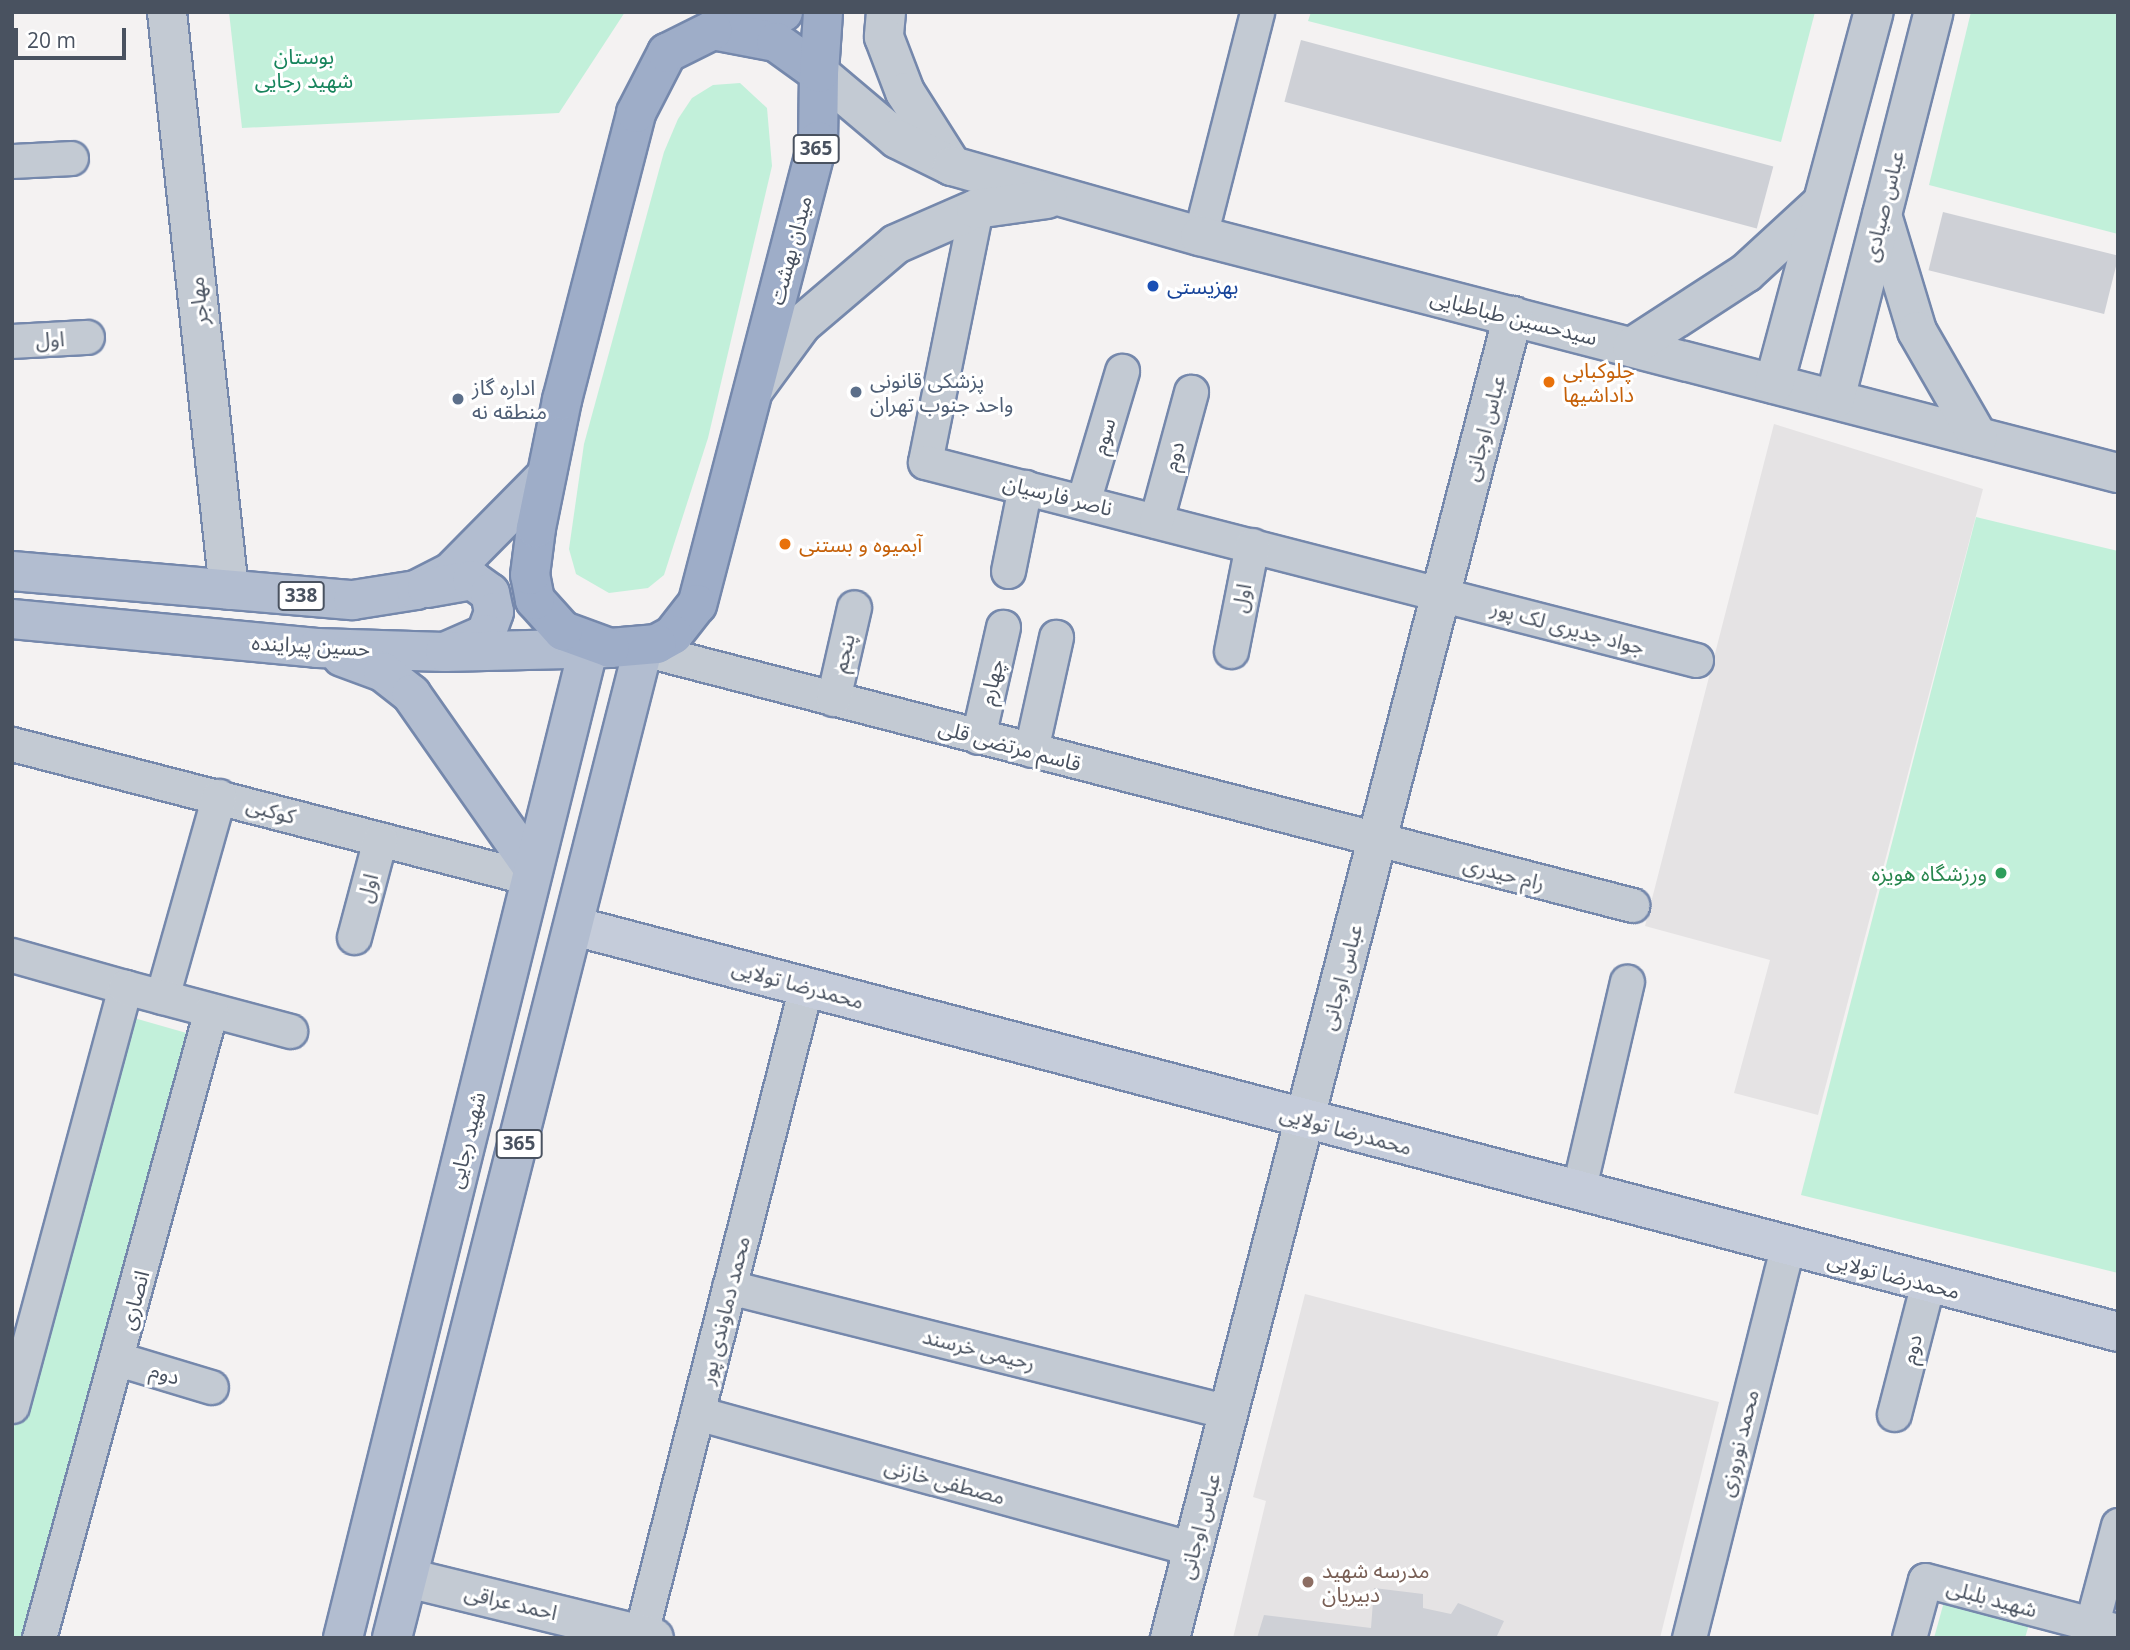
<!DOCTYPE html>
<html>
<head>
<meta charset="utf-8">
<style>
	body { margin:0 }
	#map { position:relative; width:2130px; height:1650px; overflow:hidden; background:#f4f2f2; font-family:"Open Sans","Noto Sans Arabic",sans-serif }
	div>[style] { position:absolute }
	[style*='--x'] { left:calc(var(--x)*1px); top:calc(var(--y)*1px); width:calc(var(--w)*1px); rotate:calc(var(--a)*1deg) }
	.education>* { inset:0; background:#e5e3e4 }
	.green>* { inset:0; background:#c2f0da }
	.building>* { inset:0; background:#ced0d6; transform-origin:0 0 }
	.roads { filter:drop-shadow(2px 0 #7588ac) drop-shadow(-2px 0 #7588ac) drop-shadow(0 2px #7588ac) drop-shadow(0 -2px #7588ac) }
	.minor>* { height:33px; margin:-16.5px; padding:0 16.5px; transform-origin:16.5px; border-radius:16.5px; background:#c3cad3 }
	.tertiary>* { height:38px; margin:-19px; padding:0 19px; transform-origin:19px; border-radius:19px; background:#c3cad3 }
	.secondary>* { height:38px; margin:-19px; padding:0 19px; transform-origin:19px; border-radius:19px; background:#c5ccda }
	.primary>* { height:38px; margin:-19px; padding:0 19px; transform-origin:19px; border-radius:19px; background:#b2bdd0 }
	.trunk>* { height:38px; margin:-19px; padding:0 19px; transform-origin:19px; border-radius:19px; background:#9eadc8 }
	.dots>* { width:19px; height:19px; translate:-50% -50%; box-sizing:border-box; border:4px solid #fff; border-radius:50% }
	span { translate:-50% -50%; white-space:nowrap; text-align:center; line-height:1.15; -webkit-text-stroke:6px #fff; paint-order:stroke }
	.shield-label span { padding:2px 5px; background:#fff; border:2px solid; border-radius:5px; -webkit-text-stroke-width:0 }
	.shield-label { font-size:19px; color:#495260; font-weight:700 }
	.park-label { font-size:21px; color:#17845c }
	.street-label { font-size:21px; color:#495260 }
	.transit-label { font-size:21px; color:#164399 }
	.left { translate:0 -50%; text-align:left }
	.food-label { font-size:21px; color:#c56008 }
	.service-label { font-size:21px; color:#4e5e75 }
	.leisure-label { font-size:21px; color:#27864d }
	.right { translate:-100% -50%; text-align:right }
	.education-label { font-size:21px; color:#785e54 }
	.frame { position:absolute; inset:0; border:14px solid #495260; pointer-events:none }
	.scale { position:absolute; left:14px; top:28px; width:112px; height:32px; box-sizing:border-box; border:4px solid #495260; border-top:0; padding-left:9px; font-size:21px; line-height:24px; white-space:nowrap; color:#495260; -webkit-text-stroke:5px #fff; paint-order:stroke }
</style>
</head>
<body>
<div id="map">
	<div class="education">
		<i style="clip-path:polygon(1774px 424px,1983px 489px,1818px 1115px,1734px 1093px,1770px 960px,1645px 926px)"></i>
		<i style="clip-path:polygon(1305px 1294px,1719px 1402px,1660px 1638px,1233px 1638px,1266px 1501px,1253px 1497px)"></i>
	</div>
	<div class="green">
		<i style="clip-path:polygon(229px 12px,625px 12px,559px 113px,242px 128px)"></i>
		<i style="clip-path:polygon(1311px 12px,1815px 12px,1781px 142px,1308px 21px)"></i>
		<i style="clip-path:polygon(1971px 12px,2118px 12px,2118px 234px,1929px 185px)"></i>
		<i style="clip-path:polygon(740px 83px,767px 108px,772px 166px,708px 438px,664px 575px,648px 588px,609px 593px,576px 574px,569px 549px,584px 444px,664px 152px,678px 119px,692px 98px,713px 85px)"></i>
		<i style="clip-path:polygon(1976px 517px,2118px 551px,2118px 1273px,1801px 1195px)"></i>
		<i style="clip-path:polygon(127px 1016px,190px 1034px,25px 1638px,12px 1638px,12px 1435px)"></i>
		<i style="clip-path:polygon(1947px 1591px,2032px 1614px,2025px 1638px,1934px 1638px)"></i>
	</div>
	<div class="building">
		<i style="left:1301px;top:40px;width:489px;height:64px;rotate:15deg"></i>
		<i style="left:1943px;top:212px;width:181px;height:60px;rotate:14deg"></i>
		<i style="clip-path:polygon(1374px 1588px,1423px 1594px,1423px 1608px,1451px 1614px,1458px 1603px,1504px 1621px,1496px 1638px,1257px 1638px,1264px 1615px,1371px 1628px)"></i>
	</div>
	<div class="roads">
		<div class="minor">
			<i style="--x:12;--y:161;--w:59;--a:-2.9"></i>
			<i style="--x:976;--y:209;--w:258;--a:101.4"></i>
			<i style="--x:925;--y:462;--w:796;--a:14.4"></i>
			<i style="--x:1200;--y:236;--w:231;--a:-75.7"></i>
			<i style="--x:12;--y:341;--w:75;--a:-3.1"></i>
			<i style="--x:1083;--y:502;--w:137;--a:-73.4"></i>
			<i style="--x:1156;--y:521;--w:134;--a:-74.8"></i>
			<i style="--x:1008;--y:571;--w:86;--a:-78.6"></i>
			<i style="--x:643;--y:649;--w:1022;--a:14.51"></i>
			<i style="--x:1231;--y:651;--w:108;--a:-78.8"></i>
			<i style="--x:833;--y:699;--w:94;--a:-77.1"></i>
			<i style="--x:978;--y:737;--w:113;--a:-77.2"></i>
			<i style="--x:12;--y:744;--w:535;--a:14.5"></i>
			<i style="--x:1031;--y:750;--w:116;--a:-77.5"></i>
			<i style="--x:354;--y:937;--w:101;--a:-75.1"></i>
			<i style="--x:12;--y:955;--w:117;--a:15.8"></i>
			<i style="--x:162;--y:997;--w:209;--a:-74.2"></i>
			<i style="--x:1578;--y:1192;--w:216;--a:-76.9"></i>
			<i style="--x:729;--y:1287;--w:514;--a:14.06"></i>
			<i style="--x:118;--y:1359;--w:97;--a:16.8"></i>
			<i style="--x:12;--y:1406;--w:434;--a:-74.9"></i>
			<i style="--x:125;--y:987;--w:171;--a:14.9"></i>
			<i style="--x:697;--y:1413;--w:514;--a:15.33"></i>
			<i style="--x:1894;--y:1414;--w:135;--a:-75.5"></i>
			<i style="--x:641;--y:1633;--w:668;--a:-75.69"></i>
			<i style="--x:39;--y:1638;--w:651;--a:-74.68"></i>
			<i style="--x:1689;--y:1638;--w:402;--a:-75.9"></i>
			<i style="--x:1909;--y:1638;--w:60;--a:-74.6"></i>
			<i style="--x:1925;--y:1580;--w:200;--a:14.8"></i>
			<i style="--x:2088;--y:1638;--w:117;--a:-75.1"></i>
		</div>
		<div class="tertiary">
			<i style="--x:167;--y:12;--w:581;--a:83.88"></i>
			<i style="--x:886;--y:12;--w:25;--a:95"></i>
			<i style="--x:884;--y:37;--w:59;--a:69.1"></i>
			<i style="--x:905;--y:92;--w:88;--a:57.6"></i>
			<i style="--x:819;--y:73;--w:102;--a:40.2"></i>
			<i style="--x:897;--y:139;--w:61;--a:26.1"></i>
			<i style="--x:952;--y:166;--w:258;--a:15.8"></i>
			<i style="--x:1200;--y:236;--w:948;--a:14.48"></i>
			<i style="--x:1882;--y:215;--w:121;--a:73.2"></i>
			<i style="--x:1917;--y:331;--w:122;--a:60.1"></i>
			<i style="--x:1632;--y:347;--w:136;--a:-33"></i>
			<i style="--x:1746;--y:273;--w:103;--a:-42.6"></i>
			<i style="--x:1774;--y:384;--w:385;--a:-75"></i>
			<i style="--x:755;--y:388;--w:79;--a:-53.7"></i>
			<i style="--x:802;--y:324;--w:123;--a:-40.4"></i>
			<i style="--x:896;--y:244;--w:87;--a:-23.6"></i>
			<i style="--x:976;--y:209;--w:72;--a:-8"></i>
			<i style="--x:1835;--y:399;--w:399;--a:-75.7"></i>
			<i style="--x:408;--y:1578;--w:253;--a:13.7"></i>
			<i style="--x:1170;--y:1638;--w:1366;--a:-75.46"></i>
		</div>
		<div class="secondary">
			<i style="--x:574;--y:926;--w:1596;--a:14.73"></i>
		</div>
		<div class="primary">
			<i style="--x:12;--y:571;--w:342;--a:4.9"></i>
			<i style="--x:353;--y:600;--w:64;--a:-9"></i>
			<i style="--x:416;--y:590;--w:38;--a:-27"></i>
			<i style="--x:450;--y:573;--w:136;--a:-45.3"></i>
			<i style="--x:427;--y:588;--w:46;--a:-10.1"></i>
			<i style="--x:472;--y:580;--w:22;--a:36"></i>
			<i style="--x:490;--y:593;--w:19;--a:78"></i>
			<i style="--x:494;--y:612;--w:23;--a:110"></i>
			<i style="--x:486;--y:634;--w:43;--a:156.4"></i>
			<i style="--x:12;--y:619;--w:306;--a:5.4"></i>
			<i style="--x:317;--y:648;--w:128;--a:1.8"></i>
			<i style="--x:445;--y:652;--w:165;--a:-1.4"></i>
			<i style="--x:342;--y:657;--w:44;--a:20.1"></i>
			<i style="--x:383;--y:672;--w:36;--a:38"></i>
			<i style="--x:411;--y:694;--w:213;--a:55"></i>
			<i style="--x:343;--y:1638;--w:1026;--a:-76.07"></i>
			<i style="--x:392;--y:1638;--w:1020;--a:-75.76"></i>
		</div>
		<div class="trunk">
			<i style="--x:748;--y:12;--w:35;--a:0"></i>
			<i style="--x:713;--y:30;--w:64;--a:10.8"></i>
			<i style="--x:776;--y:42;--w:53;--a:35.8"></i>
			<i style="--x:819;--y:73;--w:68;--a:90.8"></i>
			<i style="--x:818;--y:141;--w:479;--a:104.6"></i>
			<i style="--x:697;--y:604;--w:39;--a:128"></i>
			<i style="--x:673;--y:635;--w:18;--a:151"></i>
			<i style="--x:657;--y:644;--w:47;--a:175.1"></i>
			<i style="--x:610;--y:648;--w:50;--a:-160.1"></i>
			<i style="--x:563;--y:631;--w:42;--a:-132.1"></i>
			<i style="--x:535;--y:600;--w:25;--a:-101"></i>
			<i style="--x:530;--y:575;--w:47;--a:-82.7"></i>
			<i style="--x:536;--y:528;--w:131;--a:-78.5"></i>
			<i style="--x:562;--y:400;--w:296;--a:-75.5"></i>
			<i style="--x:636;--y:113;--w:68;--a:-62.7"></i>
			<i style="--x:667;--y:53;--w:51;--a:-26.6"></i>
			<i style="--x:819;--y:73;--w:61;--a:-86.2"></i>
		</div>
	</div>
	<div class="dots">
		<i style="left:1153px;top:286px;background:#1a4fb4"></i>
		<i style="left:1549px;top:382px;background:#e8710a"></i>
		<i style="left:856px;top:392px;background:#5c6f8a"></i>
		<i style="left:458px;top:399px;background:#5c6f8a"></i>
		<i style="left:785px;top:544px;background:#e8710a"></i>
		<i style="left:2001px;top:873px;background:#2e9e5b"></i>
		<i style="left:1308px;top:1582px;background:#8d6e63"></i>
	</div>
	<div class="shield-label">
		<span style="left:816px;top:149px">365</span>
		<span style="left:301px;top:596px">338</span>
		<span style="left:519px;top:1144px">365</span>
	</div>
	<div class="park-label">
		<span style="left:304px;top:68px">بوستان<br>شهید رجایی</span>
	</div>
	<div class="street-label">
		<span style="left:1883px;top:206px;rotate:-76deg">عباس صیادی</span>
		<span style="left:790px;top:250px;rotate:-75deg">میدان بهشت</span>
		<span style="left:198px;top:301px;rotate:-96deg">مهاجر</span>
		<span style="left:1514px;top:317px;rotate:14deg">سیدحسین طباطبایی</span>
		<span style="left:50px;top:339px;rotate:-3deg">اول</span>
		<span style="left:1484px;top:428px;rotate:-75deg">عباس اوجانی</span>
		<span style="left:1103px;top:436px;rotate:-73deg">سوم</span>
		<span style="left:1173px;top:456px;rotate:-75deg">دوم</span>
		<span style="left:1058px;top:495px;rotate:14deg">ناصر فارسیان</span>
		<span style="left:1241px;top:598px;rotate:-79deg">اول</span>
		<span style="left:1568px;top:627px;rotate:15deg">جواد جدیری لک پور</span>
		<span style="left:311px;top:645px;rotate:3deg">حسین پیراینده</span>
		<span style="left:843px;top:653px;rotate:-77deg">پنجم</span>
		<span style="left:991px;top:682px;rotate:-77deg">چهارم</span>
		<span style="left:1010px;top:745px;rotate:15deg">قاسم مرتضی قلی</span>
		<span style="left:271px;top:810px;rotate:15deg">کوکبی</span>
		<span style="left:1504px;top:873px;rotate:14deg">رام حیدری</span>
		<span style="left:367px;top:888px;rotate:-75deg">اول</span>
		<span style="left:1341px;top:977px;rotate:-75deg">عباس اوجانی</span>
		<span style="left:798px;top:984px;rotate:15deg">محمدرضا تولایی</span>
		<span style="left:1346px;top:1130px;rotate:15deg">محمدرضا تولایی</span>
		<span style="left:466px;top:1140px;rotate:-76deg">شهید رجایی</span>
		<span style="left:1894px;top:1275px;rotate:14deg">محمدرضا تولایی</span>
		<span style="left:134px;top:1300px;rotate:-75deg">انصاری</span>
		<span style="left:724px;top:1310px;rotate:-76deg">محمد دماوندی پور</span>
		<span style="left:979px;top:1349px;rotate:14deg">رحیمی خرسند</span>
		<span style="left:1911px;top:1349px;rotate:-76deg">دوم</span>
		<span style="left:165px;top:1373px;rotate:17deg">دوم</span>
		<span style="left:1738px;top:1443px;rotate:-76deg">محمد نوروزی</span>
		<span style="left:945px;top:1481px;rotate:15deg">مصطفی خازنی</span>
		<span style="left:1199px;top:1526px;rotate:-75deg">عباس اوجانی</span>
		<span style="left:1992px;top:1598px;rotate:15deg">شهید بلبلی</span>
		<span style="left:511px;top:1602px;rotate:13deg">احمد عراقی</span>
	</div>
	<div class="transit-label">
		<span class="left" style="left:1167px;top:286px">بهزیستی</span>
	</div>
	<div class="food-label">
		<span class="left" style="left:1563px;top:382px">چلوکبابی<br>داداشیها</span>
		<span class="left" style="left:799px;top:544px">آبمیوه و بستنی</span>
	</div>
	<div class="service-label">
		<span class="left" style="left:870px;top:392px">پزشکی قانونی<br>واحد جنوب تهران</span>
		<span class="left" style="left:472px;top:399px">اداره گاز<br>منطقه نه</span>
	</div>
	<div class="leisure-label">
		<span class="right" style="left:1987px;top:873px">ورزشگاه هویزه</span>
	</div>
	<div class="education-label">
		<span class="left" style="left:1322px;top:1582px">مدرسه شهید<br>دبیریان</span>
	</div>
	<div class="frame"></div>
	<div class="scale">20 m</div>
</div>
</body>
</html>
